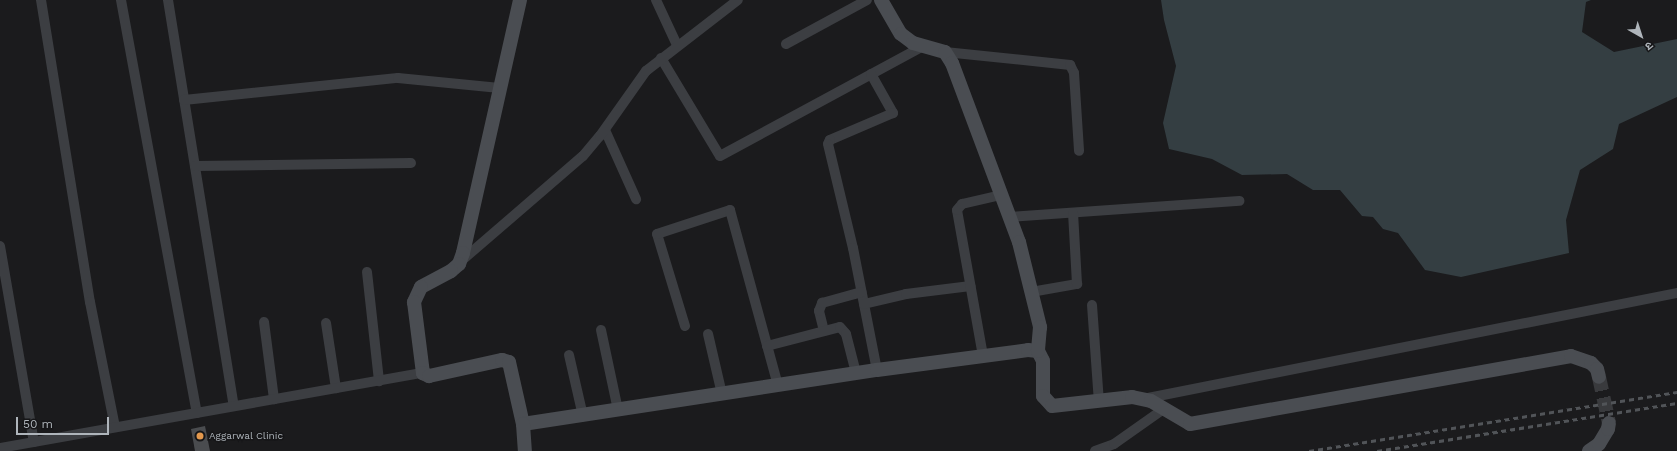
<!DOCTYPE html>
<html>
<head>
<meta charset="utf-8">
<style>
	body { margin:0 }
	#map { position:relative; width:1677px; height:451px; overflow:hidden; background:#1b1b1d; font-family:"Work Sans","Noto Sans Devanagari",sans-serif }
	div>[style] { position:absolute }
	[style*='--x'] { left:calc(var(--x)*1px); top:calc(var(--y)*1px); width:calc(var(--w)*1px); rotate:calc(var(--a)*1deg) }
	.water>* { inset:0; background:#343e42 }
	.building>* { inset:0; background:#4a4c4f }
	.secondary-tunnel>* { height:14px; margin-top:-7px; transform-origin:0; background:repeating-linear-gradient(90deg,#393a3d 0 14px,transparent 0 21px) }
	.street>* { height:10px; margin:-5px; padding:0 5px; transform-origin:5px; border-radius:5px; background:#3c3e42 }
	.secondary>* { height:14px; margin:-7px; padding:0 7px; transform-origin:7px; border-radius:7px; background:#4a4d52 }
	.rail>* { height:3px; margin-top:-1.5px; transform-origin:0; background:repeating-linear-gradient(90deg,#515458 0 5px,transparent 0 9px) }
	.dots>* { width:11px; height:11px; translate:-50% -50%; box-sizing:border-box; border:2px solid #161618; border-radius:50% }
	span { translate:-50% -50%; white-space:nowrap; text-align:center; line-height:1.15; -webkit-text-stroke:3px #161618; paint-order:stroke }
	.poi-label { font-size:10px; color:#afb5bb }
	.left { translate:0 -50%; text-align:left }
	.north { position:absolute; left:1621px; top:16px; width:40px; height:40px; -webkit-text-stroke:3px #161618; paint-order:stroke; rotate:141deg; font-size:11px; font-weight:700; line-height:16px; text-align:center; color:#afb5bb }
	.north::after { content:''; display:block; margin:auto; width:14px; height:18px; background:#afb5bb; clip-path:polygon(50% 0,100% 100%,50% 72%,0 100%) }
	.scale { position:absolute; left:16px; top:417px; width:93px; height:18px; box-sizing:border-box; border:2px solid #afb5bb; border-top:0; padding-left:5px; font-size:12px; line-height:14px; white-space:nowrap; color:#afb5bb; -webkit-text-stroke:3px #161618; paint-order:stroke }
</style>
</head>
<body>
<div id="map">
	<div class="water">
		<i style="clip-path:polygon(1161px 0,1591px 0,1586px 2px,1582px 32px,1614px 52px,1677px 39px,1677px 97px,1619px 124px,1613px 149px,1580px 170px,1566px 220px,1569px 253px,1461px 277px,1425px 270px,1398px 233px,1383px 229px,1373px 217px,1362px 216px,1340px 190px,1313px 190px,1287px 174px,1242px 175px,1212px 159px,1169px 149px,1163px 123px,1176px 66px,1164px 20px)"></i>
	</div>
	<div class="building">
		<i style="clip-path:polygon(205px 426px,210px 451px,195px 451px,191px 429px)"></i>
	</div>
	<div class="secondary-tunnel">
		<i style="--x:1599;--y:377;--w:47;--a:77.7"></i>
	</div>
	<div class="street">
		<i style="--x:41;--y:0;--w:306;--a:80.8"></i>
		<i style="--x:90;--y:302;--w:127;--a:78.7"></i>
		<i style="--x:121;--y:0;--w:420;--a:79.6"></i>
		<i style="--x:168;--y:0;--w:411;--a:80.8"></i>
		<i style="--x:656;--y:0;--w:50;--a:65"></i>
		<i style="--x:786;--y:44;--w:92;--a:-28.5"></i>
		<i style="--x:945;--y:52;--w:126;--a:5.9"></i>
		<i style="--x:1070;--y:65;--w:9;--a:63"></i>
		<i style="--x:1074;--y:73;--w:78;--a:86.3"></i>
		<i style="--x:661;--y:58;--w:114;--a:59"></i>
		<i style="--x:720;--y:156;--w:233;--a:-28.4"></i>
		<i style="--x:871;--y:74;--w:45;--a:60.6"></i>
		<i style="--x:893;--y:113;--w:69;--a:156.8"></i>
		<i style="--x:830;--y:140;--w:4;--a:117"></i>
		<i style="--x:828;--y:144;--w:107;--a:76.5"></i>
		<i style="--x:853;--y:248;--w:124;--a:78.9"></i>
		<i style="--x:184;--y:100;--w:215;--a:-5.9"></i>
		<i style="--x:398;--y:78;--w:102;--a:5.6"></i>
		<i style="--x:605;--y:130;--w:76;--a:65.8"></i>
		<i style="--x:195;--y:166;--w:216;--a:-0.8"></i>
		<i style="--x:1009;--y:217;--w:231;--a:-4"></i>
		<i style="--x:0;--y:246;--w:199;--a:80.2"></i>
		<i style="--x:460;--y:262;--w:162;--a:-40.8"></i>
		<i style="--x:583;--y:156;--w:26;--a:-50"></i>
		<i style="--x:600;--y:136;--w:80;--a:-54.7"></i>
		<i style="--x:646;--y:71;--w:116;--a:-37.7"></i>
		<i style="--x:367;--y:272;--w:110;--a:83.7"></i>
		<i style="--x:1031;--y:292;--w:47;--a:-9.9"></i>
		<i style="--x:1077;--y:284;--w:71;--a:-93.2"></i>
		<i style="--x:864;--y:304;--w:43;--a:-13.4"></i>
		<i style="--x:906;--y:294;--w:65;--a:-7"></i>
		<i style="--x:1092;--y:305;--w:97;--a:85.9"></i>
		<i style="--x:264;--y:322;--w:78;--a:82.6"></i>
		<i style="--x:326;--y:323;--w:66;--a:81.3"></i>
		<i style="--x:685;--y:326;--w:96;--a:-106.9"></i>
		<i style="--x:657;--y:234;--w:77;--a:-18.2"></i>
		<i style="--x:730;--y:210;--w:181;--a:74.7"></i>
		<i style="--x:601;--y:330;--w:82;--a:78"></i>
		<i style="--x:824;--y:331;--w:21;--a:-104"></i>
		<i style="--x:819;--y:311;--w:9;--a:-69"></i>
		<i style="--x:822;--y:303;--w:41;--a:-15.4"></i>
		<i style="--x:708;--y:334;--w:62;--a:76.9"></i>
		<i style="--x:767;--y:346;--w:75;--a:-14.6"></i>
		<i style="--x:840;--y:327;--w:9;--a:49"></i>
		<i style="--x:846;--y:334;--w:40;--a:75.6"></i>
		<i style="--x:569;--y:355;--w:63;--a:77.1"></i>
		<i style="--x:983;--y:356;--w:148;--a:-100.1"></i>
		<i style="--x:957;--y:210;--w:8;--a:-50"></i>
		<i style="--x:962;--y:204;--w:40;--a:-13"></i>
		<i style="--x:1143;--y:399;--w:544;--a:-11.23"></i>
		<i style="--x:0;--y:448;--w:430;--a:-10.1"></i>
		<i style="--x:1095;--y:451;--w:20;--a:-20"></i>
		<i style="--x:1114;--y:444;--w:62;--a:-35.2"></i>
	</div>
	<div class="secondary">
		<i style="--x:520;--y:0;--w:259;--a:102.7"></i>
		<i style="--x:463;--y:253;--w:12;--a:110"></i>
		<i style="--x:459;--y:264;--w:11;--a:139"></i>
		<i style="--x:451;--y:271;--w:34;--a:152"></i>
		<i style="--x:421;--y:287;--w:17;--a:115"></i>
		<i style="--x:414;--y:302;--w:72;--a:82.8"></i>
		<i style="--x:423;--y:373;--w:7;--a:27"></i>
		<i style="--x:429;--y:376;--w:75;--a:-12.4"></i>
		<i style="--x:502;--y:360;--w:7;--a:16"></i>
		<i style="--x:509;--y:362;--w:64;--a:77.3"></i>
		<i style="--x:523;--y:424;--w:358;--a:-8.7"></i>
		<i style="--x:877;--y:370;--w:152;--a:-7.5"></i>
		<i style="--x:1028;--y:350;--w:10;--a:6"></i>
		<i style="--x:1038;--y:351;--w:11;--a:63"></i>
		<i style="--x:1043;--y:361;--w:35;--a:90"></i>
		<i style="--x:1043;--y:396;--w:13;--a:48"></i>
		<i style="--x:1052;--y:406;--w:81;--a:-6.4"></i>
		<i style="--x:1132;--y:397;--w:19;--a:12"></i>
		<i style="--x:1151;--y:401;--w:45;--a:30.5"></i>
		<i style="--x:1190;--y:424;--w:387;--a:-10.1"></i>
		<i style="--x:1571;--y:356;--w:21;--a:19"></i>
		<i style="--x:1591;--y:363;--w:8;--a:45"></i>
		<i style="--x:1597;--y:369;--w:8;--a:76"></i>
		<i style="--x:881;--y:0;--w:39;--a:60"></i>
		<i style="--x:901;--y:34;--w:15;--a:37"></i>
		<i style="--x:913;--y:43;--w:33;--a:16"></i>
		<i style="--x:945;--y:52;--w:13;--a:58"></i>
		<i style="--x:952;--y:63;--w:191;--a:69.5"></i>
		<i style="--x:1019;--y:242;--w:88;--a:76.1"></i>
		<i style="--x:1040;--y:327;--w:24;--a:95"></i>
		<i style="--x:523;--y:424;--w:27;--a:86"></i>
		<i style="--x:1589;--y:451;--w:12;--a:-35"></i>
		<i style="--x:1599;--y:444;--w:17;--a:-59"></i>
		<i style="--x:1608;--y:429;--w:6;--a:-81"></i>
	</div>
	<div class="rail">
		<i style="--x:1309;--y:451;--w:373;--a:-9.1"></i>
		<i style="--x:1377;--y:451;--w:304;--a:-9.1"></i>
	</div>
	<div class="dots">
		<i style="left:200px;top:436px;background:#e3984d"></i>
	</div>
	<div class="poi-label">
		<span class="left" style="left:209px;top:436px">Aggarwal Clinic</span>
	</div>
	<div class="north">उ</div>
	<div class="scale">50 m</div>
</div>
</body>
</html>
